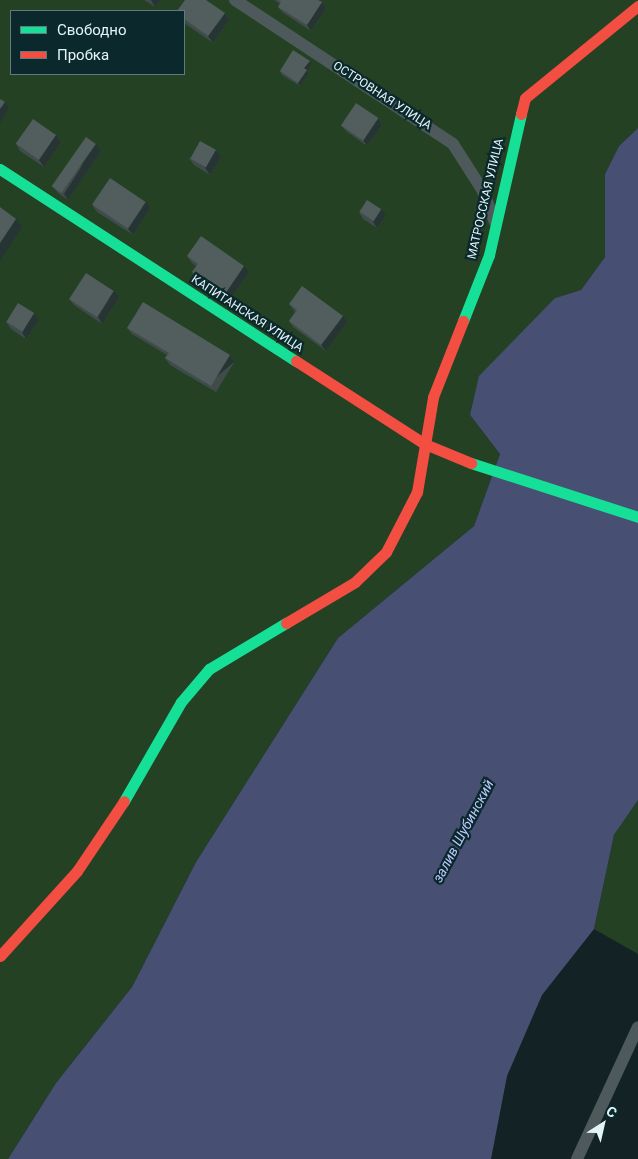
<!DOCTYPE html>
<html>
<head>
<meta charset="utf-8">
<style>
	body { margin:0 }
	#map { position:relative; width:638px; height:1159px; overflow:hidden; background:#132325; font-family:Roboto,sans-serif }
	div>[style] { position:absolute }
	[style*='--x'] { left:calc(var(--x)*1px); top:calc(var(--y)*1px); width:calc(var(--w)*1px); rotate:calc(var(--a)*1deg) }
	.green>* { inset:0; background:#254124 }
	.water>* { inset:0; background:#474f73 }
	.street>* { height:12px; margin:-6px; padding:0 6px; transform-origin:6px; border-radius:6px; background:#4d595b }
	.fast>* { height:11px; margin:-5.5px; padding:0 5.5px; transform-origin:5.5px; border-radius:5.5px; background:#16e098 }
	.jam>* { height:11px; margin:-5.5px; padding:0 5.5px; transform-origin:5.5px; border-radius:5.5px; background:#f24e42 }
	.wall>* { inset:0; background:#3f4c4b }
	.shaded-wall>* { inset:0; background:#263434; transform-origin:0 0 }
	.building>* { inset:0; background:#515e5d; transform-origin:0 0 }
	span { translate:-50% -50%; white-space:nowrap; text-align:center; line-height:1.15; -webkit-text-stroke:4.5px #0b292d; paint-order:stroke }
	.street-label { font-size:12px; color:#e3f4f7 }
	.water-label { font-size:14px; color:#bcc7fd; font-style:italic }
	.legend { position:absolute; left:10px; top:10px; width:175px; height:65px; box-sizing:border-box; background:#0b292d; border:1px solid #617a7e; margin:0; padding:6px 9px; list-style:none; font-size:15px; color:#e3f4f7 }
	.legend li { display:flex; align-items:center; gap:10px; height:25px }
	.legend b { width:25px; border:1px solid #617a7e }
	.north { position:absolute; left:578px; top:1099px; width:50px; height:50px; -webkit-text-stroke:4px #0b292d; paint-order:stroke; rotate:35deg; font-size:14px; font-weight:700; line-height:20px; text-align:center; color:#e3f4f7 }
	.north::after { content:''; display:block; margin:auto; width:18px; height:22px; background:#e3f4f7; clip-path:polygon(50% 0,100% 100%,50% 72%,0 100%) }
</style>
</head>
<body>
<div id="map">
	<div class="green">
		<i style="clip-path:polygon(evenodd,0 0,638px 0,638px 128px,619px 146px,605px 174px,605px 257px,581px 290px,555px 298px,470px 415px,500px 454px,474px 526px,338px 638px,196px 862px,132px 987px,56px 1083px,8px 1159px,0 1159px,0 0,11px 11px,184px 11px,184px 74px,11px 74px,11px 11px)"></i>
		<i style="clip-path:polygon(638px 800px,638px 954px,594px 929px,614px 835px)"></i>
	</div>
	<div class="water">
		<i style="clip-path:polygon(638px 128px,638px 800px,614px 835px,594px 929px,542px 995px,507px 1076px,491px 1159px,8px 1159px,56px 1083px,132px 987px,196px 862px,338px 638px,474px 526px,500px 454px,470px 415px,479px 376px,555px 298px,581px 290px,605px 257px,605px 174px,619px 146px)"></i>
	</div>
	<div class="street">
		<i style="--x:235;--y:0;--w:261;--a:33.4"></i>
		<i style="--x:453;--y:144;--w:56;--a:57.4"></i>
		<i style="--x:483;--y:191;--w:33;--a:69"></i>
		<i style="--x:577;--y:1159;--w:145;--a:-65.2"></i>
	</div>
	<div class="fast">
		<i style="--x:0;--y:169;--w:353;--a:33"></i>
		<i style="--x:463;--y:321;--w:71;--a:-68.5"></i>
		<i style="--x:489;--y:255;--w:145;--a:-77.2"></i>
		<i style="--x:471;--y:463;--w:176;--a:17.9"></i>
		<i style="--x:124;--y:801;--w:114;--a:-60.1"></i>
		<i style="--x:181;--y:702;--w:43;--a:-49.7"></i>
		<i style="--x:209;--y:669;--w:90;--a:-30.9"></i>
	</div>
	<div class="jam">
		<i style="--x:521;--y:114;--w:16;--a:-76"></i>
		<i style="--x:525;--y:98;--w:146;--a:-39.2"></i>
		<i style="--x:296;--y:361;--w:153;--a:32.8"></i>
		<i style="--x:425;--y:444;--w:50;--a:22.4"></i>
		<i style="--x:286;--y:623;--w:80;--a:-30.7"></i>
		<i style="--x:355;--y:582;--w:43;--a:-44.1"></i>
		<i style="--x:386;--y:552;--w:68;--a:-62.7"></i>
		<i style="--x:417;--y:492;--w:96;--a:-80.4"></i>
		<i style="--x:433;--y:397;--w:82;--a:-68.5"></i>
		<i style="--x:0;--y:956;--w:115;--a:-47.8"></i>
		<i style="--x:77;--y:871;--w:84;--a:-56.1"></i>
	</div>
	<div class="wall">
		<i style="clip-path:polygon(144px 0,160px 0,155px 7px)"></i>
		<i style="clip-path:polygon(274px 0,318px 0,322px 2px,326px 8px,311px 31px,282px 12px,278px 7px,280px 4px)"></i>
		<i style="clip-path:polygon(184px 11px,225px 13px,229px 20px,213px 43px,184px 23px)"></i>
		<i style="clip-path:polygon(312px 64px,307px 71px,309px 73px,300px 86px,282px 75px,280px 71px)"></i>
		<i style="clip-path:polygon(378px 118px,382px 125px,367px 146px,346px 131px,341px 125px)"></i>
		<i style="clip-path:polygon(56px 135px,61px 142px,44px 167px,20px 151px,16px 144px)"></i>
		<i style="clip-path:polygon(216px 150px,221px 157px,210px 175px,194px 165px,189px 158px)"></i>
		<i style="clip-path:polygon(101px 151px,68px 200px,58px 193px,53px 187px)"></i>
		<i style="clip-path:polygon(92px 205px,150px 208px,133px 235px,97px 212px)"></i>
		<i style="clip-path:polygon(359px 212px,386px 215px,377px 228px,363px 219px)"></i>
		<i style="clip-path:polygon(187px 256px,249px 272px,229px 301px,197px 279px,192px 272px,196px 266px,192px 263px)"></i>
		<i style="clip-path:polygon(119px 298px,102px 324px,74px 305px,69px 299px)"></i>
		<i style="clip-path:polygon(289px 304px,347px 322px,326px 351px,293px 327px,289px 321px,295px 312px)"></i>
		<i style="clip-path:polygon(34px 313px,39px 320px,26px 339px,11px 329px,6px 322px)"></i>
		<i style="clip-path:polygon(127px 328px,230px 355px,235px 361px,216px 392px,170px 365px,165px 358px,167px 355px,132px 334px)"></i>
	</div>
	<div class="shaded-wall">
		<i style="clip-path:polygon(151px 0,160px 0,155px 7px)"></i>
		<i style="clip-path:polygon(322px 2px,326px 8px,311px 31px,307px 25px)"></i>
		<i style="clip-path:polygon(225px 13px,229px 20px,213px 43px,208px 36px)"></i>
		<i style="clip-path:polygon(310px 61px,312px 64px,307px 71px,309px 73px,300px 86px,298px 83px,304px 68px)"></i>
		<i style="clip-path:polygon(5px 102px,9px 108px,0 123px,0 109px)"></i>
		<i style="clip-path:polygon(378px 118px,382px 125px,367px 146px,363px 140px)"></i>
		<i style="clip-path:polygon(56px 135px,61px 142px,44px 167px,39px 160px)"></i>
		<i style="clip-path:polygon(96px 144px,101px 151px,68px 200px,64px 194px)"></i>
		<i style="clip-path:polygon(216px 150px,221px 157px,210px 175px,205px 168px)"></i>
		<i style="clip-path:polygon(146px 202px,150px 208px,133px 235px,128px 229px)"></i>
		<i style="clip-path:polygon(381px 209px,386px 215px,377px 228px,373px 222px)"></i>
		<i style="clip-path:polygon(16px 219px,22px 227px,0 261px,0 243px)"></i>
		<i style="clip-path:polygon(244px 266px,249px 272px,229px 301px,225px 294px)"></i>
		<i style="clip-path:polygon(114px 291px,119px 298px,102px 324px,98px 317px)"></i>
		<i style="clip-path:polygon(34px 313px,39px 320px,26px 339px,22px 332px)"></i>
		<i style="clip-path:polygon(343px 316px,347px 322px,326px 351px,321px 345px)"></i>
		<i style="left:230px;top:355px;width:8px;height:36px;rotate:50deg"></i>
	</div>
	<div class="building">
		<i style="clip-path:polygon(185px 0,206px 0,225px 13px,208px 36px,184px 19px,184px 11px,177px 11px)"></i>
		<i style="clip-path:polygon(278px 0,318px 0,322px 2px,307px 25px,278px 7px,281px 2px)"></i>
		<i style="clip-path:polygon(293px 50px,310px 61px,304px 68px,307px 70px,298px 83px,280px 71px)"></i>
		<i style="clip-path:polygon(0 99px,5px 102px,0 109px)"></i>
		<i style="left:356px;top:103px;width:27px;height:27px;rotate:34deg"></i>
		<i style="left:33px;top:119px;width:28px;height:30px;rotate:35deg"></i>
		<i style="left:86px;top:137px;width:12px;height:60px;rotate:35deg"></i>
		<i style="left:200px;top:141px;width:18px;height:20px;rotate:29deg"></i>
		<i style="left:110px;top:178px;width:43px;height:32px;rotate:34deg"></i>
		<i style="left:367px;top:200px;width:17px;height:14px;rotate:33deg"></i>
		<i style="clip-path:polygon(0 207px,16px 219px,0 243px)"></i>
		<i style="clip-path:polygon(201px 236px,244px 266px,225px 294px,192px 272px,198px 264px,187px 256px)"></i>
		<i style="left:86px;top:273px;width:33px;height:31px;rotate:33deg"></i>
		<i style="clip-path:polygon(302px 286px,343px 316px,321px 345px,289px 321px,297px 310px,289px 304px)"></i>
		<i style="clip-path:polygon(143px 302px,230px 355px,211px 386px,165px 358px,169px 353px,127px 328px)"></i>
		<i style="left:18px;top:303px;width:19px;height:22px;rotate:32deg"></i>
	</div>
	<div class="street-label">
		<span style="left:382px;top:96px;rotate:33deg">ОСТРОВНАЯ УЛИЦА</span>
		<span style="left:486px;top:199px;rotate:-77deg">МАТРОССКАЯ УЛИЦА</span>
		<span style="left:247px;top:314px;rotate:33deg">КАПИТАНСКАЯ УЛИЦА</span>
	</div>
	<div class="water-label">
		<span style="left:463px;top:831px;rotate:-62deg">залив Шубинский</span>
	</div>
	<ul class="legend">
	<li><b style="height:6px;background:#16e098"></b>Свободно</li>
	<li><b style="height:6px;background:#f24e42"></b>Пробка</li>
	</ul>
	<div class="north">С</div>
</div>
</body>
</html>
